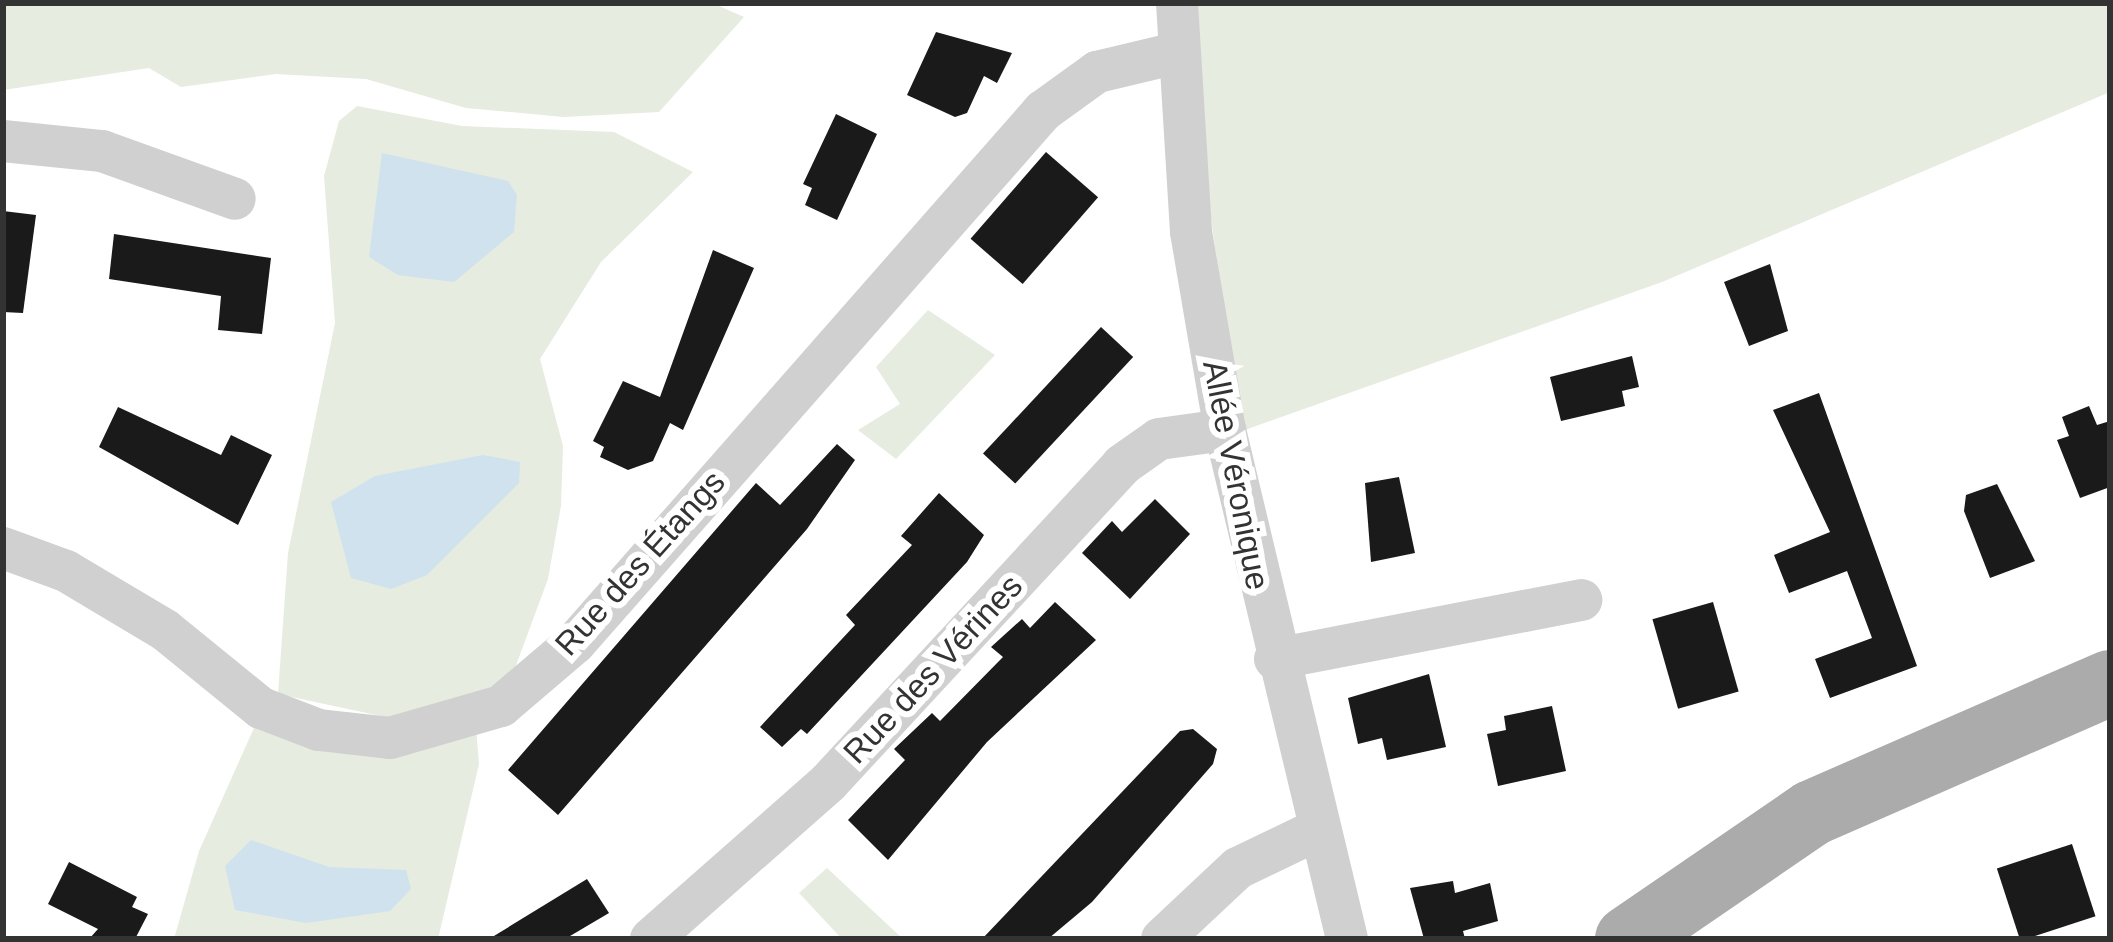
<!DOCTYPE html>
<html>
<head>
<meta charset="utf-8">
<style>
	body { margin:0 }
	#map { position:relative; width:2113px; height:942px; overflow:hidden; background:#fff; font-family:Arial,sans-serif }
	div>[style] { position:absolute }
	[style*='--x'] { left:calc(var(--x)*1px); top:calc(var(--y)*1px); width:calc(var(--w)*1px); rotate:calc(var(--a)*1deg) }
	.green>* { inset:0; background:#e6ecdf }
	.water>* { inset:0; background:#cfe2ee }
	.building>* { inset:0; background:#1a1a1a; transform-origin:0 0 }
	.minor>* { height:42px; margin:-21px; padding:0 21px; transform-origin:21px; border-radius:21px; background:#d0d0d0 }
	.primary>* { height:66px; margin:-33px; padding:0 33px; transform-origin:33px; border-radius:33px; background:#ababab }
	span { translate:-50% -50%; white-space:nowrap; text-align:center; line-height:1.15; -webkit-text-stroke:12px #fff; paint-order:stroke }
	.street-label { font-size:33px; color:#333 }
	.frame { position:absolute; inset:0; border:6px solid #333; pointer-events:none }
</style>
</head>
<body>
<div id="map">
	<div class="green">
		<i style="clip-path:polygon(3px 3px,712px 3px,744px 17px,659px 112px,564px 117px,466px 108px,366px 79px,276px 74px,181px 87px,149px 68px,3px 90px)"></i>
		<i style="clip-path:polygon(1191px 3px,2110px 3px,2110px 92px,1662px 282px,1242px 431px,1203px 165px)"></i>
		<i style="clip-path:polygon(357px 106px,462px 126px,614px 132px,693px 172px,601px 262px,540px 359px,563px 446px,561px 506px,548px 579px,512px 676px,448px 709px,390px 718px,278px 694px,288px 553px,335px 323px,324px 176px,339px 121px)"></i>
		<i style="clip-path:polygon(928px 310px,995px 355px,896px 459px,858px 430px,900px 404px,876px 367px)"></i>
		<i style="clip-path:polygon(258px 719px,476px 727px,479px 764px,438px 939px,174px 939px,199px 851px)"></i>
		<i style="clip-path:polygon(827px 868px,903px 939px,842px 939px,799px 893px)"></i>
	</div>
	<div class="water">
		<i style="clip-path:polygon(382px 153px,508px 181px,517px 195px,514px 232px,454px 282px,398px 275px,369px 257px)"></i>
		<i style="clip-path:polygon(483px 455px,520px 462px,519px 483px,427px 575px,391px 589px,351px 578px,331px 502px,375px 476px)"></i>
		<i style="clip-path:polygon(251px 840px,329px 867px,406px 870px,411px 889px,390px 911px,306px 923px,235px 910px,225px 866px)"></i>
	</div>
	<div class="building">
		<i style="clip-path:polygon(936px 32px,1012px 53px,997px 83px,984px 76px,967px 113px,955px 117px,907px 95px)"></i>
		<i style="clip-path:polygon(836px 114px,877px 134px,837px 220px,805px 205px,812px 188px,803px 184px)"></i>
		<i style="left:1046px;top:152px;width:69px;height:115px;rotate:41deg"></i>
		<i style="clip-path:polygon(3px 211px,36px 215px,23px 313px,3px 312px)"></i>
		<i style="clip-path:polygon(114px 234px,271px 258px,262px 334px,218px 330px,221px 296px,109px 279px)"></i>
		<i style="clip-path:polygon(713px 250px,754px 268px,683px 430px,670px 423px,653px 461px,628px 470px,600px 457px,604px 447px,593px 441px,623px 381px,660px 397px)"></i>
		<i style="clip-path:polygon(1770px 264px,1788px 331px,1749px 346px,1724px 282px)"></i>
		<i style="left:1101px;top:327px;width:44px;height:173px;rotate:43deg"></i>
		<i style="clip-path:polygon(1632px 356px,1639px 387px,1622px 391px,1625px 406px,1561px 421px,1550px 377px)"></i>
		<i style="clip-path:polygon(1819px 393px,1917px 666px,1830px 698px,1815px 659px,1872px 638px,1847px 571px,1789px 593px,1774px 555px,1830px 532px,1773px 410px)"></i>
		<i style="clip-path:polygon(2089px 406px,2097px 425px,2110px 421px,2110px 487px,2080px 498px,2057px 440px,2069px 436px,2062px 417px)"></i>
		<i style="clip-path:polygon(118px 407px,221px 455px,231px 435px,272px 455px,238px 525px,99px 447px)"></i>
		<i style="clip-path:polygon(837px 444px,855px 460px,807px 529px,558px 815px,508px 770px,756px 483px,780px 505px)"></i>
		<i style="clip-path:polygon(1399px 477px,1415px 553px,1371px 562px,1365px 483px)"></i>
		<i style="clip-path:polygon(1997px 484px,2035px 561px,1990px 578px,1964px 511px,1966px 495px)"></i>
		<i style="clip-path:polygon(939px 493px,984px 535px,967px 562px,807px 734px,801px 729px,782px 747px,760px 727px,855px 625px,846px 615px,912px 545px,901px 536px)"></i>
		<i style="clip-path:polygon(1155px 499px,1190px 534px,1130px 599px,1082px 553px,1112px 521px,1122px 532px)"></i>
		<i style="clip-path:polygon(1055px 602px,1096px 640px,987px 742px,888px 860px,848px 820px,905px 760px,894px 749px,932px 713px,940px 721px,1003px 657px,991px 647px,1022px 619px,1030px 628px)"></i>
		<i style="left:1713px;top:602px;width:93px;height:63px;rotate:74deg"></i>
		<i style="clip-path:polygon(1429px 674px,1446px 747px,1387px 760px,1382px 738px,1358px 744px,1348px 698px)"></i>
		<i style="clip-path:polygon(1552px 706px,1566px 771px,1498px 786px,1487px 734px,1506px 730px,1504px 716px)"></i>
		<i style="clip-path:polygon(1193px 729px,1217px 749px,1213px 764px,1092px 902px,1048px 939px,982px 939px,1180px 731px)"></i>
		<i style="left:2072px;top:844px;width:76px;height:79px;rotate:72deg"></i>
		<i style="clip-path:polygon(69px 862px,137px 897px,132px 907px,148px 914px,135px 939px,89px 939px,98px 929px,48px 904px)"></i>
		<i style="clip-path:polygon(587px 879px,609px 913px,565px 939px,489px 939px)"></i>
		<i style="clip-path:polygon(1453px 881px,1455px 893px,1490px 883px,1498px 921px,1463px 931px,1465px 939px,1424px 939px,1410px 888px)"></i>
	</div>
	<div class="minor">
		<i style="--x:1177;--y:3;--w:229;--a:86.5"></i>
		<i style="--x:1191;--y:232;--w:201;--a:80.3"></i>
		<i style="--x:1225;--y:430;--w:523;--a:76.52"></i>
		<i style="--x:3;--y:141;--w:100;--a:5.8"></i>
		<i style="--x:102;--y:151;--w:141;--a:19.8"></i>
		<i style="--x:3;--y:548;--w:67;--a:20.1"></i>
		<i style="--x:66;--y:571;--w:115;--a:30.8"></i>
		<i style="--x:165;--y:630;--w:124;--a:39.1"></i>
		<i style="--x:261;--y:708;--w:62;--a:20.8"></i>
		<i style="--x:319;--y:730;--w:71;--a:6.4"></i>
		<i style="--x:390;--y:738;--w:116;--a:-16.1"></i>
		<i style="--x:501;--y:706;--w:97;--a:-40.4"></i>
		<i style="--x:575;--y:643;--w:709;--a:-48.66"></i>
		<i style="--x:1043;--y:111;--w:67;--a:-35.8"></i>
		<i style="--x:1097;--y:72;--w:82;--a:-13.4"></i>
		<i style="--x:1275;--y:659;--w:312;--a:-10.9"></i>
		<i style="--x:651;--y:939;--w:236;--a:-41.4"></i>
		<i style="--x:828;--y:783;--w:433;--a:-47.2"></i>
		<i style="--x:1122;--y:465;--w:45;--a:-35.1"></i>
		<i style="--x:1159;--y:439;--w:67;--a:-7.8"></i>
		<i style="--x:1162;--y:939;--w:104;--a:-43.1"></i>
		<i style="--x:1238;--y:868;--w:90;--a:-25.7"></i>
	</div>
	<div class="primary">
		<i style="--x:1628;--y:939;--w:223;--a:-34.4"></i>
		<i style="--x:1812;--y:813;--w:325;--a:-23.6"></i>
	</div>
	<div class="street-label">
		<span style="left:1236px;top:475px;rotate:79deg">Allée Véronique</span>
		<span style="left:640px;top:563px;rotate:-48deg">Rue des Étangs</span>
		<span style="left:933px;top:669px;rotate:-47deg">Rue des Vérines</span>
	</div>
	<div class="frame"></div>
</div>
</body>
</html>
